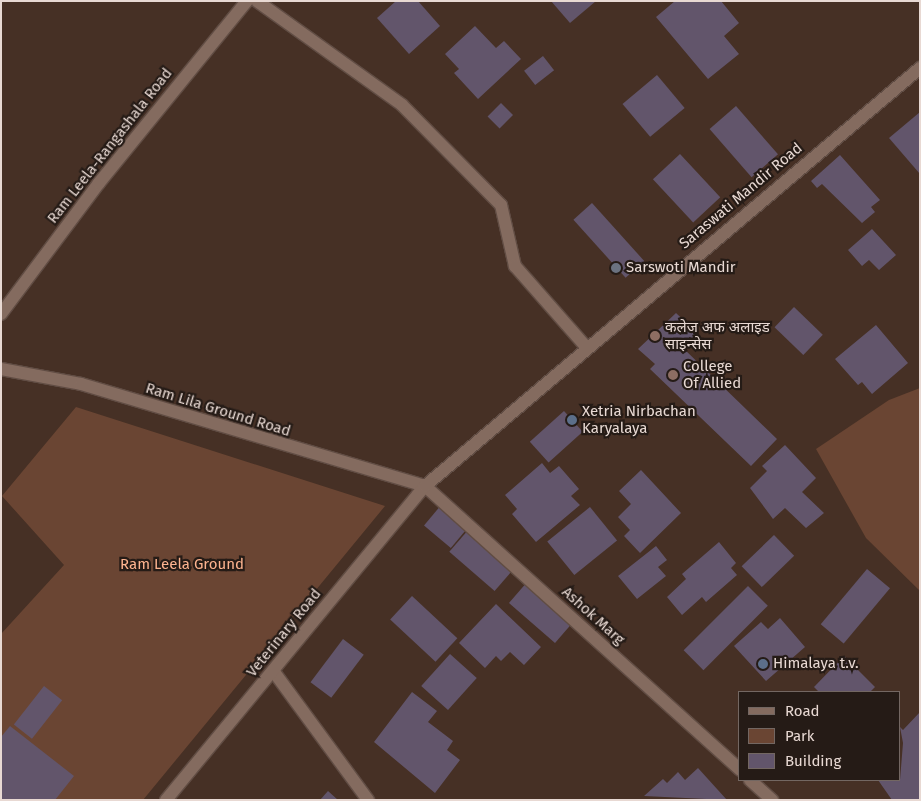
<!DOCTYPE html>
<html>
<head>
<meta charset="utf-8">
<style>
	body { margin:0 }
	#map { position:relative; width:921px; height:801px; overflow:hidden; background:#463025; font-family:"Fira Sans","Noto Sans Devanagari",sans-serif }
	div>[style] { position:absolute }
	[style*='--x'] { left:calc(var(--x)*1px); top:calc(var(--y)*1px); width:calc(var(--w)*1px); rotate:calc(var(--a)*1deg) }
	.green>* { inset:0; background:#6a4533 }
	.building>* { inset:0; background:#62556b; transform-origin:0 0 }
	.roads { filter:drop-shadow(1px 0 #614d44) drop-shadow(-1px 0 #614d44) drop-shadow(0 1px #614d44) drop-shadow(0 -1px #614d44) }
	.service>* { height:12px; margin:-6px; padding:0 6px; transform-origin:6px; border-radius:6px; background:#846b5f }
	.minor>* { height:12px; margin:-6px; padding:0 6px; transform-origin:6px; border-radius:6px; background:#846b5f }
	.tertiary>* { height:12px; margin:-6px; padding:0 6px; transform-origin:6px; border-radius:6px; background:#846b5f }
	.dots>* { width:14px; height:14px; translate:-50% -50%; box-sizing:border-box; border:2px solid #251b16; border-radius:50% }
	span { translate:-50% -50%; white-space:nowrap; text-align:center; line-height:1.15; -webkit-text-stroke:4.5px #251b16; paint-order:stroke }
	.street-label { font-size:15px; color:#e8d9d3 }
	.poi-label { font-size:15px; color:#e8d9d3 }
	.left { translate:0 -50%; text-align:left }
	.park-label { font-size:15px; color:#fdb38f }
	.frame { position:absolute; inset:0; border:2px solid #e8d9d3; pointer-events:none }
	.legend { position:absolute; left:738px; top:691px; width:162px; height:90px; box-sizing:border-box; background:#251b16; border:1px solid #736762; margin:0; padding:6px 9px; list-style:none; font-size:15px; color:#e8d9d3 }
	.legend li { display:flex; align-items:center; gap:10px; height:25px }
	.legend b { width:25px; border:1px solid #736762 }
</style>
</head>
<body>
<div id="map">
	<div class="green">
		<i style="clip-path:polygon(920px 388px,920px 591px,866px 538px,816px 449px,889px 400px)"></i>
		<i style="clip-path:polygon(76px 407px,385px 506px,143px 800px,1px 800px,1px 634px,64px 565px,2px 496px)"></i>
	</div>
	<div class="building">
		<i style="clip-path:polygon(396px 1px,418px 1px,440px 26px,409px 54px,377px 18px)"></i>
		<i style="clip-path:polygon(551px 1px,596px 1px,570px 23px)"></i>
		<i style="clip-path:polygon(675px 1px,721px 1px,739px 23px,724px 36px,739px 54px,708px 79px,656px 17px)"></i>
		<i style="clip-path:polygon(475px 26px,496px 48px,504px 41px,521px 59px,478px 99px,454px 73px,459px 69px,445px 54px)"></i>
		<i style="left:543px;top:56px;width:18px;height:24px;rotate:52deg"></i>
		<i style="left:657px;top:75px;width:43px;height:45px;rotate:50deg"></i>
		<i style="left:501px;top:103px;width:17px;height:19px;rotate:45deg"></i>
		<i style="left:736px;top:106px;width:64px;height:35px;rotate:49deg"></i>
		<i style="clip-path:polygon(920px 112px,920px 174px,889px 138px)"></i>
		<i style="left:680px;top:154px;width:59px;height:37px;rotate:47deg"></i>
		<i style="clip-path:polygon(840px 155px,880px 200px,871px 207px,875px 212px,862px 223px,822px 184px,817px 188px,811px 181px)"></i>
		<i style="left:592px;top:203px;width:78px;height:25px;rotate:48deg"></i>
		<i style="clip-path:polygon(872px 229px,896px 255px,879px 270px,869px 260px,862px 266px,848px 250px)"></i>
		<i style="left:794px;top:307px;width:40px;height:28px;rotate:44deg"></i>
		<i style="clip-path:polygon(676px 313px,697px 333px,683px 348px,777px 439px,751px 466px,650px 369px,655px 364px,638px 349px)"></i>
		<i style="clip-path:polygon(876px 325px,908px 363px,872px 394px,862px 382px,858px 385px,835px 359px)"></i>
		<i style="left:564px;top:411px;width:28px;height:46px;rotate:48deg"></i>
		<i style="clip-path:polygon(785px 445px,816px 478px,802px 492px,824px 513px,806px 528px,785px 508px,773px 519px,750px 488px,767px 471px,762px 466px)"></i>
		<i style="clip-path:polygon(542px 463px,550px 473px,559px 466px,579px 489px,571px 496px,580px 505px,536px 542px,512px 514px,517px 509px,505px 495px)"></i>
		<i style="clip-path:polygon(641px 470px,681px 513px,640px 553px,624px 536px,630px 530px,618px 517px,631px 504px,619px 491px)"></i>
		<i style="left:442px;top:504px;width:35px;height:28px;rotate:40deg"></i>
		<i style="left:590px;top:507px;width:43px;height:55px;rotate:51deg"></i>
		<i style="left:469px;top:529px;width:60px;height:30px;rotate:41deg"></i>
		<i style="left:774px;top:535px;width:29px;height:45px;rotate:46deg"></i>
		<i style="clip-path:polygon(719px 542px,736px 563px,731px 568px,737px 575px,706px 602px,702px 597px,682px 615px,667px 597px,686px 579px,682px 574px)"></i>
		<i style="clip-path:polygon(656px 546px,667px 560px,658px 567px,666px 576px,637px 599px,618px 576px)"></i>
		<i style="left:867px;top:569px;width:30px;height:72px;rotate:40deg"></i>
		<i style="left:528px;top:581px;width:61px;height:29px;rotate:41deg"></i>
		<i style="left:748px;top:586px;width:28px;height:91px;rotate:45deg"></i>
		<i style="left:412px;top:596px;width:62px;height:32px;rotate:43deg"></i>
		<i style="clip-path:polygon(496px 604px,541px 647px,524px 665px,510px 652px,501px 661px,496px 656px,485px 668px,459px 643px)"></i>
		<i style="clip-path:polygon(780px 618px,805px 647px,766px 681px,734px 646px,761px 622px,768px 629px)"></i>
		<i style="left:343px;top:639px;width:26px;height:54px;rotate:37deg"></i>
		<i style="left:450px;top:654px;width:36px;height:43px;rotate:42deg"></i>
		<i style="clip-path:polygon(844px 656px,875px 687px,870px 692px,819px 692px,814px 687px)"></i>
		<i style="left:44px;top:686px;width:23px;height:49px;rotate:38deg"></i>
		<i style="clip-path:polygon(412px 692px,437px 711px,428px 722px,453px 741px,447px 750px,460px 760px,435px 793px,374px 742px)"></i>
		<i style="clip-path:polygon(920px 712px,920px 800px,892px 800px,878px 780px,900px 780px,903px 743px,900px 727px,903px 730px)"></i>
		<i style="clip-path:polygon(10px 726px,74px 776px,55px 800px,1px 800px,1px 737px)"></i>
		<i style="clip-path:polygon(698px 768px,727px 800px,644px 796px,663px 779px,667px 783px,678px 772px,685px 780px)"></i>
		<i style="clip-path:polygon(328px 791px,338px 800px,320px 800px)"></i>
	</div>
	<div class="roads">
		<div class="service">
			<i style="--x:257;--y:1;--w:178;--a:35.6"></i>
			<i style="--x:402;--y:105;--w:141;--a:45.3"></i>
			<i style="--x:501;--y:205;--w:63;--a:77.1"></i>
			<i style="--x:515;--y:266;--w:109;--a:48.7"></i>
		</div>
		<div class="minor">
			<i style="--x:1;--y:314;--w:164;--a:-53.2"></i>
			<i style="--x:99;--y:183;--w:235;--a:-50.9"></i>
			<i style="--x:1;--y:369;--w:81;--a:10.6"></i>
			<i style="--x:81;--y:384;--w:359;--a:16.5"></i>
			<i style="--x:274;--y:672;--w:159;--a:53.7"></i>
		</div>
		<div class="tertiary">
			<i style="--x:425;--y:486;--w:424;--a:42"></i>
			<i style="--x:750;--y:780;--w:30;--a:42"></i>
			<i style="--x:166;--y:800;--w:407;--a:-50.5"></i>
			<i style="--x:425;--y:486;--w:648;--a:-40.18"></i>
		</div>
	</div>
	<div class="dots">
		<i style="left:616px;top:268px;background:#6b7280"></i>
		<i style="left:655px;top:336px;background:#8d6e63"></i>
		<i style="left:673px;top:375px;background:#8d6e63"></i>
		<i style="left:572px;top:420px;background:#5c6f8a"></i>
		<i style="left:763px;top:664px;background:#5c6f8a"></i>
	</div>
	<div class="street-label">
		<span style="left:110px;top:146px;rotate:-52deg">Ram Leela-Rangashala Road</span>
		<span style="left:741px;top:196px;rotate:-40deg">Saraswati Mandir Road</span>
		<span style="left:218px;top:410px;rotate:17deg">Ram Lila Ground Road</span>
		<span style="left:593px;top:616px;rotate:42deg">Ashok Marg</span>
		<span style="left:284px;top:633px;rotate:-51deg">Veterinary Road</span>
	</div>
	<div class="poi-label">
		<span class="left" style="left:626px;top:268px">Sarswoti Mandir</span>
		<span class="left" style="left:665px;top:336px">कलेज अफ अलाइड<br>साइन्सेस</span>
		<span class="left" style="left:683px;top:375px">College<br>Of Allied</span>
		<span class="left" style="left:582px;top:420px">Xetria Nirbachan<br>Karyalaya</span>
		<span class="left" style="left:773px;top:664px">Himalaya t.v.</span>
	</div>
	<div class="park-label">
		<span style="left:182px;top:565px">Ram Leela Ground</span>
	</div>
	<div class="frame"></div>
	<ul class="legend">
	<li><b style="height:6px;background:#846b5f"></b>Road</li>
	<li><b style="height:14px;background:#6a4533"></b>Park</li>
	<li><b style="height:14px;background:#62556b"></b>Building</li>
	</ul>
</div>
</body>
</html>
